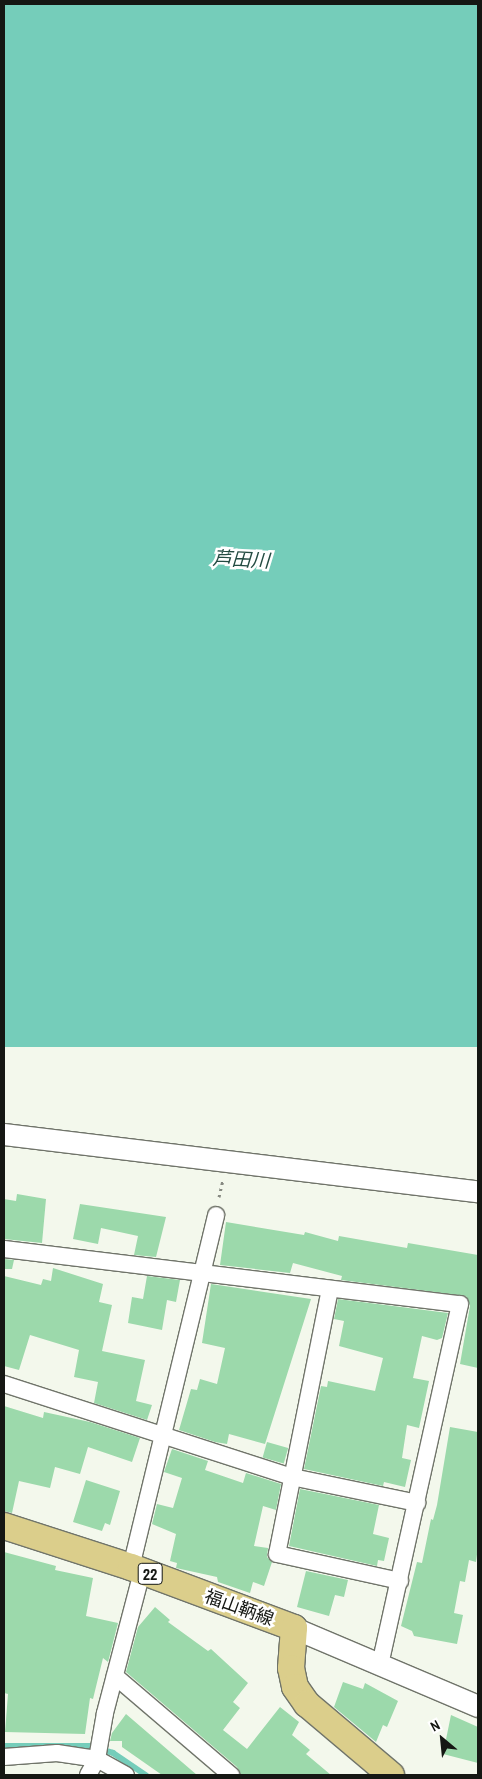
<!DOCTYPE html>
<html>
<head>
<meta charset="utf-8">
<style>
	body { margin:0 }
	#map { position:relative; width:482px; height:1779px; overflow:hidden; background:#f3f8ec; font-family:"Archivo Narrow","Noto Sans JP",sans-serif }
	div>[style] { position:absolute }
	[style*='--x'] { left:calc(var(--x)*1px); top:calc(var(--y)*1px); width:calc(var(--w)*1px); rotate:calc(var(--a)*1deg) }
	.water>* { inset:0; background:#75cdba; transform-origin:0 0 }
	.stream>* { height:6px; margin:-3px; padding:0 3px; transform-origin:3px; border-radius:3px; background:#75cdba }
	.building>* { inset:0; background:#9cd9ab; transform-origin:0 0 }
	.path>* { height:3px; margin-top:-1.5px; transform-origin:0; background:repeating-linear-gradient(90deg,#878a82 0 2.5px,transparent 0 6.5px) }
	.roads { filter:drop-shadow(1px 0 #70746a) drop-shadow(-1px 0 #70746a) drop-shadow(0 1px #70746a) drop-shadow(0 -1px #70746a) }
	.minor>* { height:16px; margin:-8px; padding:0 8px; transform-origin:8px; border-radius:8px; background:#fff }
	.tertiary>* { height:21px; margin:-10.5px; padding:0 10.5px; transform-origin:10.5px; border-radius:10.5px; background:#fff }
	.primary>* { height:26px; margin:-13px; padding:0 13px; transform-origin:13px; border-radius:13px; background:#dbce8b }
	span { translate:-50% -50%; white-space:nowrap; text-align:center; line-height:1.15; -webkit-text-stroke:5px #fff; paint-order:stroke }
	.shield-label span { padding:1px 4px; background:#fff; border:1px solid; border-radius:4px; -webkit-text-stroke-width:0 }
	.shield-label { font-size:16px; color:#151713; font-weight:700 }
	.street-label { font-size:18px; color:#151713 }
	.water-label { font-size:19px; color:#244c43; font-style:italic }
	.frame { position:absolute; inset:0; border:5px solid #151713; pointer-events:none }
	.north { position:absolute; left:417px; top:1714px; width:50px; height:50px; -webkit-text-stroke:4px #fff; paint-order:stroke; rotate:332deg; font-size:14px; font-weight:700; line-height:20px; text-align:center; color:#151713 }
	.north::after { content:''; display:block; margin:auto; width:18px; height:22px; background:#151713; clip-path:polygon(50% 0,100% 100%,50% 72%,0 100%) }
</style>
</head>
<body>
<div id="map">
	<div class="water">
		<i style="left:4px;top:4px;width:474px;height:1043px"></i>
	</div>
	<div class="stream">
		<i style="--x:4;--y:1746;--w:85;--a:0"></i>
		<i style="--x:89;--y:1746;--w:25;--a:16"></i>
		<i style="--x:113;--y:1753;--w:40;--a:34"></i>
	</div>
	<div class="building">
		<i style="clip-path:polygon(17px 1194px,46px 1199px,42px 1243px,4px 1239px,4px 1199px,16px 1201px)"></i>
		<i style="clip-path:polygon(80px 1204px,166px 1217px,156px 1257px,134px 1255px,138px 1236px,101px 1228px,98px 1244px,73px 1239px)"></i>
		<i style="clip-path:polygon(226px 1222px,304px 1235px,305px 1232px,338px 1241px,339px 1236px,407px 1248px,408px 1243px,478px 1255px,478px 1368px,460px 1364px,470px 1306px,466px 1296px,341px 1280px,342px 1276px,293px 1263px,290px 1273px,220px 1265px)"></i>
		<i style="clip-path:polygon(4px 1259px,14px 1260px,12px 1269px,4px 1269px)"></i>
		<i style="clip-path:polygon(53px 1268px,103px 1284px,99px 1302px,112px 1305px,102px 1351px,145px 1360px,136px 1401px,152px 1405px,147px 1420px,94px 1403px,98px 1382px,74px 1377px,79px 1350px,30px 1335px,19px 1370px,4px 1366px,4px 1276px,41px 1285px,43px 1279px,51px 1281px)"></i>
		<i style="clip-path:polygon(147px 1276px,180px 1280px,176px 1302px,167px 1300px,162px 1330px,128px 1323px,132px 1297px,143px 1299px)"></i>
		<i style="clip-path:polygon(211px 1284px,311px 1299px,265px 1444px,229px 1434px,227px 1444px,215px 1442px,179px 1430px,191px 1389px,197px 1390px,200px 1379px,217px 1384px,225px 1348px,202px 1343px)"></i>
		<i style="clip-path:polygon(338px 1299px,448px 1313px,442px 1338px,437px 1340px,422px 1336px,413px 1378px,429px 1381px,419px 1428px,407px 1425px,402px 1458px,411px 1460px,405px 1487px,384px 1482px,383px 1486px,304px 1469px,321px 1386px,327px 1387px,328px 1381px,375px 1391px,383px 1358px,339px 1346px,344px 1321px,334px 1319px)"></i>
		<i style="clip-path:polygon(4px 1406px,43px 1418px,44px 1412px,90px 1422px,140px 1438px,132px 1462px,88px 1447px,80px 1474px,55px 1467px,50px 1488px,19px 1481px,12px 1513px,4px 1511px)"></i>
		<i style="clip-path:polygon(450px 1427px,478px 1432px,478px 1547px,476px 1562px,469px 1560px,465px 1582px,460px 1581px,454px 1613px,463px 1615px,457px 1644px,414px 1636px,412px 1631px,401px 1626px,417px 1562px,422px 1563px,431px 1519px,433px 1520px,437px 1505px)"></i>
		<i style="left:267px;top:1442px;width:22px;height:16px;rotate:16deg"></i>
		<i style="clip-path:polygon(172px 1449px,208px 1461px,205px 1470px,243px 1483px,246px 1473px,281px 1484px,276px 1510px,263px 1506px,254px 1546px,268px 1548px,267px 1557px,272px 1562px,264px 1586px,253px 1582px,250px 1593px,218px 1582px,217px 1577px,176px 1568px,177px 1563px,170px 1561px,176px 1534px,152px 1524px,157px 1504px,173px 1508px,182px 1478px,164px 1472px)"></i>
		<i style="clip-path:polygon(86px 1480px,120px 1491px,110px 1525px,105px 1523px,102px 1531px,73px 1522px)"></i>
		<i style="clip-path:polygon(300px 1489px,379px 1505px,373px 1534px,389px 1538px,384px 1561px,378px 1560px,377px 1566px,289px 1546px)"></i>
		<i style="clip-path:polygon(4px 1552px,56px 1566px,55px 1570px,93px 1578px,86px 1616px,118px 1623px,108px 1662px,103px 1658px,93px 1699px,90px 1698px,85px 1734px,5px 1732px,8px 1694px,4px 1693px)"></i>
		<i style="clip-path:polygon(306px 1571px,348px 1580px,344px 1597px,335px 1595px,329px 1616px,297px 1607px)"></i>
		<i style="clip-path:polygon(155px 1607px,170px 1620px,168px 1622px,208px 1651px,211px 1649px,248px 1683px,233px 1702px,240px 1708px,223px 1730px,247px 1749px,280px 1707px,299px 1722px,292px 1735px,310px 1750px,306px 1754px,331px 1775px,241px 1775px,237px 1767px,126px 1672px,138px 1627px)"></i>
		<i style="clip-path:polygon(343px 1682px,363px 1689px,365px 1683px,398px 1701px,387px 1727px,383px 1725px,376px 1742px,334px 1707px)"></i>
		<i style="clip-path:polygon(126px 1714px,197px 1775px,162px 1775px,122px 1747px,122px 1741px,110px 1741px,112px 1733px)"></i>
		<i style="clip-path:polygon(451px 1715px,478px 1727px,478px 1763px,443px 1754px)"></i>
	</div>
	<div class="path">
		<i style="--x:219;--y:1197;--w:18;--a:-77"></i>
	</div>
	<div class="roads">
		<div class="minor">
			<i style="--x:4;--y:1249;--w:459;--a:6.9"></i>
			<i style="--x:460;--y:1304;--w:369;--a:102.5"></i>
			<i style="--x:330;--y:1289;--w:270;--a:101.3"></i>
			<i style="--x:277;--y:1554;--w:126;--a:12.4"></i>
			<i style="--x:4;--y:1384;--w:303;--a:17.9"></i>
			<i style="--x:292;--y:1477;--w:128;--a:11.7"></i>
			<i style="--x:131;--y:1567;--w:362;--a:-76.4"></i>
			<i style="--x:115;--y:1676;--w:153;--a:40.5"></i>
			<i style="--x:4;--y:1757;--w:53;--a:-4.3"></i>
			<i style="--x:57;--y:1753;--w:40;--a:8.5"></i>
			<i style="--x:97;--y:1759;--w:33;--a:29"></i>
			<i style="--x:88;--y:1775;--w:18;--a:-61"></i>
			<i style="--x:97;--y:1759;--w:47;--a:-80.1"></i>
			<i style="--x:105;--y:1713;--w:146;--a:-75.3"></i>
		</div>
		<div class="tertiary">
			<i style="--x:4;--y:1134;--w:477;--a:6.9"></i>
			<i style="--x:294;--y:1628;--w:200;--a:23"></i>
		</div>
		<div class="primary">
			<i style="--x:4;--y:1526;--w:133;--a:17.9"></i>
			<i style="--x:131;--y:1567;--w:174;--a:20.5"></i>
			<i style="--x:294;--y:1628;--w:40;--a:94.3"></i>
			<i style="--x:291;--y:1668;--w:19;--a:78"></i>
			<i style="--x:295;--y:1687;--w:21;--a:55"></i>
			<i style="--x:307;--y:1704;--w:110;--a:40.2"></i>
		</div>
	</div>
	<div class="shield-label">
		<span style="left:150px;top:1574px">22</span>
	</div>
	<div class="street-label">
		<span style="left:239px;top:1608px;rotate:20deg">福山鞆線</span>
	</div>
	<div class="water-label">
		<span style="left:241px;top:560px;rotate:3deg">芦田川</span>
	</div>
	<div class="frame"></div>
	<div class="north">N</div>
</div>
</body>
</html>
